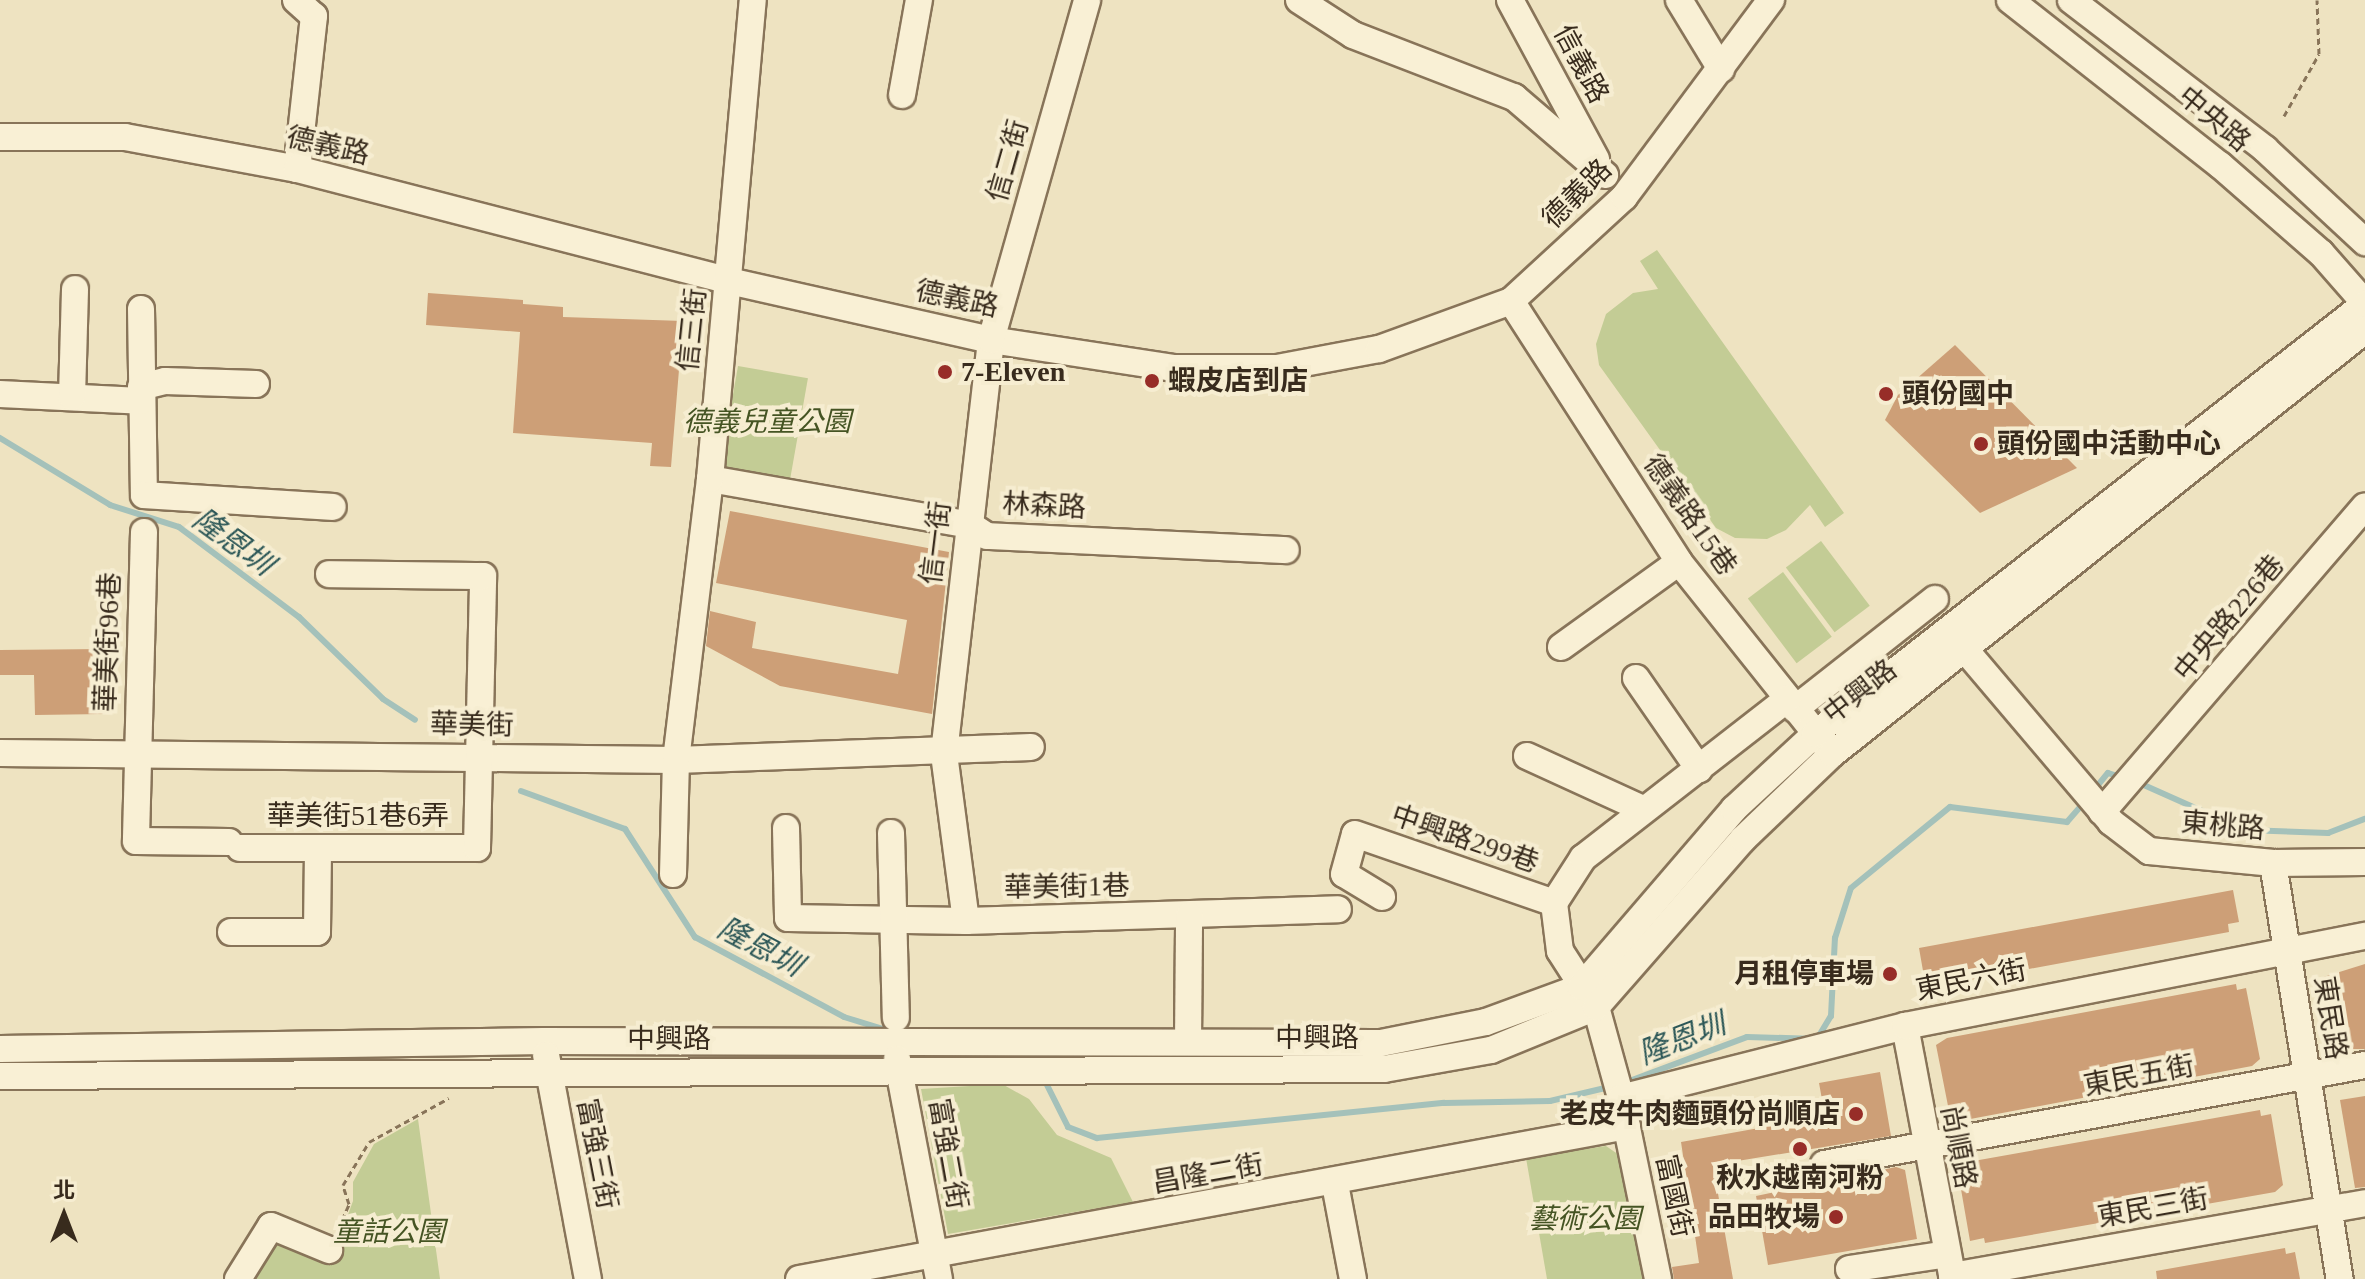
<!DOCTYPE html>
<html>
<head>
<meta charset="utf-8">
<style>
	body { margin:0 }
	#map { position:relative; width:2365px; height:1279px; overflow:hidden; background:#eee3c1; font-family:"Times New Roman","Noto Sans TC",serif }
	div>[style] { position:absolute }
	[style*='--x'] { left:calc(var(--x)*1px); top:calc(var(--y)*1px); width:calc(var(--w)*1px); rotate:calc(var(--a)*1deg) }
	.green>* { inset:0; background:#c3cc95; transform-origin:0 0 }
	.stream>* { height:6px; margin:-3px; padding:0 3px; transform-origin:3px; border-radius:3px; background:#a4c1ba }
	.building>* { inset:0; background:#cd9f77 }
	.path>* { height:3px; margin-top:-1.5px; transform-origin:0; background:repeating-linear-gradient(90deg,#887459 0 6px,transparent 0 10px) }
	.roads { filter:drop-shadow(2px 0 #887459) drop-shadow(-2px 0 #887459) drop-shadow(0 2px #887459) drop-shadow(0 -2px #887459) }
	.minor>* { height:26px; margin:-13px; padding:0 13px; transform-origin:13px; border-radius:13px; background:#f9f0d5 }
	.dots>* { width:22px; height:22px; translate:-50% -50%; box-sizing:border-box; border:4px solid #f6edd1; border-radius:50% }
	span { translate:-50% -50%; white-space:nowrap; text-align:center; line-height:1.15; -webkit-text-stroke:8px #f6edd1; paint-order:stroke }
	.street-label { font-size:28px; color:#382b1d }
	.poi-label { font-size:28px; color:#382b1d; font-weight:700 }
	.left { translate:0 -50%; text-align:left }
	.right { translate:-100% -50%; text-align:right }
	.park-label { font-size:28px; color:#455423; font-style:italic }
	.water-label { font-size:30px; color:#2c5757; font-style:italic }
	.north { position:absolute; left:24px; top:1175px; width:80px; height:80px; -webkit-text-stroke:6px #f6edd1; paint-order:stroke; rotate:0deg; font-size:22px; font-weight:700; line-height:32px; text-align:center; color:#382b1d }
	.north::after { content:''; display:block; margin:auto; width:28px; height:36px; background:#382b1d; clip-path:polygon(50% 0,100% 100%,50% 72%,0 100%) }
</style>
</head>
<body>
<div id="map">
	<div class="green">
		<i style="clip-path:polygon(1657px 250px,1844px 513px,1825px 527px,1810px 505px,1786px 530px,1767px 539px,1735px 538px,1716px 528px,1599px 365px,1596px 344px,1606px 314px,1633px 293px,1658px 289px,1640px 261px)"></i>
		<i style="left:738px;top:366px;width:71px;height:102px;rotate:10deg"></i>
		<i style="left:1821px;top:541px;width:81px;height:44px;rotate:53deg"></i>
		<i style="left:1783px;top:572px;width:81px;height:44px;rotate:53deg"></i>
		<i style="clip-path:polygon(1002px 1084px,1029px 1099px,1057px 1135px,1111px 1158px,1133px 1202px,948px 1234px,921px 1089px)"></i>
		<i style="clip-path:polygon(418px 1119px,440px 1279px,247px 1279px,278px 1236px,330px 1264px,353px 1201px,353px 1182px,374px 1144px)"></i>
		<i style="clip-path:polygon(1606px 1146px,1622px 1157px,1645px 1279px,1547px 1279px,1526px 1158px)"></i>
	</div>
	<div class="stream">
		<i style="--x:0;--y:438;--w:129;--a:31.3"></i>
		<i style="--x:110;--y:505;--w:72;--a:17.7"></i>
		<i style="--x:179;--y:527;--w:150;--a:36.9"></i>
		<i style="--x:299;--y:617;--w:117;--a:44.3"></i>
		<i style="--x:383;--y:699;--w:38;--a:33"></i>
		<i style="--x:2137;--y:782;--w:118;--a:24"></i>
		<i style="--x:2245;--y:830;--w:83;--a:2.1"></i>
		<i style="--x:2328;--y:833;--w:40;--a:-21"></i>
		<i style="--x:2094;--y:790;--w:22;--a:-51"></i>
		<i style="--x:2108;--y:773;--w:16;--a:18"></i>
		<i style="--x:521;--y:791;--w:111;--a:20.1"></i>
		<i style="--x:625;--y:829;--w:129;--a:57.1"></i>
		<i style="--x:695;--y:937;--w:169;--a:28.2"></i>
		<i style="--x:844;--y:1017;--w:47;--a:17.3"></i>
		<i style="--x:1624;--y:1083;--w:131;--a:-20.5"></i>
		<i style="--x:1747;--y:1037;--w:70;--a:1.6"></i>
		<i style="--x:1817;--y:1039;--w:27;--a:-59"></i>
		<i style="--x:1831;--y:1016;--w:78;--a:-87.1"></i>
		<i style="--x:1835;--y:938;--w:52;--a:-72.3"></i>
		<i style="--x:1851;--y:888;--w:128;--a:-39.3"></i>
		<i style="--x:1950;--y:807;--w:118;--a:7.3"></i>
		<i style="--x:2067;--y:822;--w:28;--a:-49"></i>
		<i style="--x:1047;--y:1085;--w:47;--a:63.4"></i>
		<i style="--x:1068;--y:1127;--w:31;--a:21"></i>
		<i style="--x:1097;--y:1138;--w:349;--a:-5.8"></i>
		<i style="--x:1444;--y:1103;--w:106;--a:-1.1"></i>
		<i style="--x:1550;--y:1101;--w:61;--a:-13.3"></i>
	</div>
	<div class="building">
		<i style="clip-path:polygon(428px 293px,523px 300px,523px 304px,563px 307px,563px 317px,683px 321px,671px 467px,650px 466px,652px 443px,513px 433px,520px 332px,426px 325px)"></i>
		<i style="clip-path:polygon(1955px 345px,2077px 468px,1980px 513px,1885px 420px,1898px 395px)"></i>
		<i style="clip-path:polygon(730px 511px,949px 552px,932px 714px,780px 686px,706px 646px,710px 611px,756px 622px,752px 648px,898px 674px,907px 620px,716px 583px)"></i>
		<i style="clip-path:polygon(104px 649px,105px 714px,35px 715px,34px 675px,0 675px,0 650px)"></i>
		<i style="clip-path:polygon(2233px 890px,2239px 922px,2228px 924px,2229px 932px,1926px 988px,1919px 948px)"></i>
		<i style="clip-path:polygon(2365px 964px,2365px 1049px,2330px 1049px,2317px 979px)"></i>
		<i style="clip-path:polygon(2236px 984px,2237px 990px,2246px 988px,2260px 1059px,2252px 1066px,1965px 1120px,1964px 1114px,1950px 1116px,1936px 1045px,1947px 1038px)"></i>
		<i style="clip-path:polygon(1880px 1072px,1891px 1136px,1713px 1165px,1733px 1279px,1674px 1279px,1672px 1267px,1699px 1263px,1681px 1142px,1825px 1116px,1819px 1083px)"></i>
		<i style="clip-path:polygon(2365px 1096px,2365px 1187px,2355px 1188px,2340px 1100px)"></i>
		<i style="clip-path:polygon(2260px 1110px,2261px 1116px,2271px 1114px,2283px 1185px,2275px 1192px,1985px 1243px,1984px 1238px,1970px 1241px,1958px 1172px,1969px 1170px,1968px 1162px)"></i>
		<i style="clip-path:polygon(1896px 1167px,1905px 1170px,1917px 1239px,1768px 1265px,1756px 1196px)"></i>
		<i style="clip-path:polygon(2285px 1248px,2286px 1254px,2295px 1252px,2300px 1279px,2157px 1279px,2156px 1271px)"></i>
	</div>
	<div class="path">
		<i style="--x:2284;--y:116;--w:71;--a:-60.6"></i>
		<i style="--x:2319;--y:54;--w:54;--a:-92.1"></i>
		<i style="--x:338;--y:1229;--w:27;--a:-66"></i>
		<i style="--x:349;--y:1204;--w:20;--a:-108"></i>
		<i style="--x:343;--y:1185;--w:50;--a:-58.8"></i>
		<i style="--x:369;--y:1142;--w:91;--a:-28.8"></i>
	</div>
	<div class="roads">
		<div class="minor">
			<i style="--x:296;--y:0;--w:24;--a:42"></i>
			<i style="--x:314;--y:16;--w:154;--a:96.3"></i>
			<i style="--x:1299;--y:0;--w:64;--a:32.9"></i>
			<i style="--x:1353;--y:35;--w:173;--a:21.1"></i>
			<i style="--x:1514;--y:97;--w:120;--a:40.6"></i>
			<i style="--x:1510;--y:0;--w:181;--a:61.6"></i>
			<i style="--x:1679;--y:0;--w:81;--a:58.7"></i>
			<i style="--x:2010;--y:0;--w:267;--a:38.2"></i>
			<i style="--x:2220;--y:165;--w:134;--a:41.1"></i>
			<i style="--x:2321;--y:253;--w:67;--a:48.7"></i>
			<i style="--x:2071;--y:0;--w:245;--a:37.5"></i>
			<i style="--x:2265;--y:149;--w:137;--a:42.9"></i>
			<i style="--x:902;--y:95;--w:97;--a:-79.9"></i>
			<i style="--x:0;--y:137;--w:125;--a:0"></i>
			<i style="--x:125;--y:137;--w:175;--a:10.5"></i>
			<i style="--x:297;--y:169;--w:446;--a:14.5"></i>
			<i style="--x:729;--y:281;--w:269;--a:12.7"></i>
			<i style="--x:991;--y:340;--w:184;--a:8.7"></i>
			<i style="--x:1173;--y:368;--w:104;--a:0"></i>
			<i style="--x:1277;--y:368;--w:104;--a:-10.6"></i>
			<i style="--x:1379;--y:349;--w:140;--a:-20"></i>
			<i style="--x:1511;--y:301;--w:154;--a:-42.6"></i>
			<i style="--x:1624;--y:197;--w:246;--a:-53.3"></i>
			<i style="--x:1511;--y:301;--w:310;--a:57.2"></i>
			<i style="--x:1679;--y:562;--w:234;--a:51.4"></i>
			<i style="--x:141;--y:309;--w:186;--a:89.1"></i>
			<i style="--x:144;--y:495;--w:189;--a:3.6"></i>
			<i style="--x:141;--y:387;--w:25;--a:-14"></i>
			<i style="--x:165;--y:381;--w:91;--a:1.9"></i>
			<i style="--x:0;--y:394;--w:141;--a:2.8"></i>
			<i style="--x:72;--y:397;--w:108;--a:-88.4"></i>
			<i style="--x:710;--y:479;--w:264;--a:10"></i>
			<i style="--x:970;--y:525;--w:20;--a:33"></i>
			<i style="--x:987;--y:536;--w:299;--a:2.7"></i>
			<i style="--x:144;--y:532;--w:309;--a:91.5"></i>
			<i style="--x:136;--y:841;--w:93;--a:0.6"></i>
			<i style="--x:1956;--y:639;--w:240;--a:49.7"></i>
			<i style="--x:2111;--y:822;--w:48;--a:37.3"></i>
			<i style="--x:2149;--y:851;--w:125;--a:5.5"></i>
			<i style="--x:2273;--y:863;--w:92;--a:-0.6"></i>
			<i style="--x:1561;--y:647;--w:145;--a:-35.8"></i>
			<i style="--x:1636;--y:678;--w:111;--a:55.3"></i>
			<i style="--x:1795;--y:709;--w:178;--a:-38.2"></i>
			<i style="--x:0;--y:753;--w:676;--a:0.59"></i>
			<i style="--x:676;--y:760;--w:355;--a:-2.1"></i>
			<i style="--x:1527;--y:756;--w:128;--a:24.6"></i>
			<i style="--x:2102;--y:812;--w:403;--a:-49.3"></i>
			<i style="--x:786;--y:828;--w:90;--a:88.7"></i>
			<i style="--x:788;--y:918;--w:178;--a:1"></i>
			<i style="--x:966;--y:921;--w:372;--a:-1.8"></i>
			<i style="--x:891;--y:833;--w:185;--a:88.5"></i>
			<i style="--x:240;--y:848;--w:237;--a:0"></i>
			<i style="--x:477;--y:848;--w:272;--a:-88.7"></i>
			<i style="--x:483;--y:576;--w:154;--a:-179.3"></i>
			<i style="--x:2273;--y:863;--w:421;--a:80.9"></i>
			<i style="--x:673;--y:874;--w:114;--a:-88.5"></i>
			<i style="--x:676;--y:760;--w:283;--a:-83.1"></i>
			<i style="--x:710;--y:479;--w:481;--a:-84.9"></i>
			<i style="--x:1382;--y:897;--w:44;--a:-148.8"></i>
			<i style="--x:1344;--y:874;--w:41;--a:-74.6"></i>
			<i style="--x:1355;--y:834;--w:211;--a:19.1"></i>
			<i style="--x:1554;--y:903;--w:48;--a:82.9"></i>
			<i style="--x:1560;--y:951;--w:67;--a:57.3"></i>
			<i style="--x:1596;--y:1007;--w:94;--a:74.6"></i>
			<i style="--x:1554;--y:903;--w:54;--a:-57.2"></i>
			<i style="--x:1583;--y:858;--w:259;--a:-37.9"></i>
			<i style="--x:966;--y:921;--w:169;--a:-97.5"></i>
			<i style="--x:944;--y:753;--w:416;--a:-83.5"></i>
			<i style="--x:991;--y:340;--w:353;--a:-74.2"></i>
			<i style="--x:231;--y:932;--w:86;--a:0"></i>
			<i style="--x:317;--y:932;--w:84;--a:-89.3"></i>
			<i style="--x:1905;--y:1026;--w:258;--a:79.3"></i>
			<i style="--x:1188;--y:1042;--w:126;--a:-89.5"></i>
			<i style="--x:0;--y:1049;--w:544;--a:-0.84"></i>
			<i style="--x:544;--y:1041;--w:837;--a:0.14"></i>
			<i style="--x:1381;--y:1043;--w:107;--a:-11.3"></i>
			<i style="--x:1486;--y:1022;--w:101;--a:-20.2"></i>
			<i style="--x:1581;--y:987;--w:235;--a:-49.3"></i>
			<i style="--x:1734;--y:809;--w:110;--a:-42.8"></i>
			<i style="--x:1815;--y:734;--w:698;--a:-38.02"></i>
			<i style="--x:546;--y:1055;--w:228;--a:79.4"></i>
			<i style="--x:897;--y:1059;--w:224;--a:79.2"></i>
			<i style="--x:0;--y:1076;--w:1384;--a:-0.29"></i>
			<i style="--x:1384;--y:1069;--w:109;--a:-10.1"></i>
			<i style="--x:1491;--y:1050;--w:113;--a:-22.3"></i>
			<i style="--x:1596;--y:1007;--w:223;--a:-48.8"></i>
			<i style="--x:1743;--y:839;--w:123;--a:-43.7"></i>
			<i style="--x:1832;--y:754;--w:681;--a:-38.5"></i>
			<i style="--x:1824;--y:1164;--w:550;--a:-10.37"></i>
			<i style="--x:1335;--y:1184;--w:97;--a:79.3"></i>
			<i style="--x:1849;--y:1269;--w:99;--a:-8.7"></i>
			<i style="--x:1952;--y:1276;--w:419;--a:-10"></i>
			<i style="--x:238;--y:1279;--w:62;--a:-58.1"></i>
			<i style="--x:271;--y:1226;--w:63;--a:22.5"></i>
			<i style="--x:799;--y:1279;--w:842;--a:-10.47"></i>
			<i style="--x:1658;--y:1279;--w:185;--a:-101.6"></i>
			<i style="--x:1621;--y:1098;--w:293;--a:-14.2"></i>
			<i style="--x:1905;--y:1026;--w:469;--a:-11.1"></i>
		</div>
	</div>
	<div class="dots">
		<i style="left:945px;top:372px;background:#972d28"></i>
		<i style="left:1152px;top:381px;background:#972d28"></i>
		<i style="left:1886px;top:394px;background:#972d28"></i>
		<i style="left:1981px;top:444px;background:#972d28"></i>
		<i style="left:1890px;top:974px;background:#972d28"></i>
		<i style="left:1856px;top:1114px;background:#972d28"></i>
		<i style="left:1800px;top:1149px;background:#972d28"></i>
		<i style="left:1836px;top:1217px;background:#972d28"></i>
	</div>
	<div class="street-label">
		<span style="left:1581px;top:64px;rotate:62deg">信義路</span>
		<span style="left:2214px;top:119px;rotate:40deg">中央路</span>
		<span style="left:328px;top:146px;rotate:13deg">德義路</span>
		<span style="left:1008px;top:161px;rotate:-74deg">信二街</span>
		<span style="left:1577px;top:194px;rotate:-45deg">德義路</span>
		<span style="left:957px;top:299px;rotate:12deg">德義路</span>
		<span style="left:692px;top:330px;rotate:-84deg">信三街</span>
		<span style="left:1044px;top:506px;rotate:3deg">林森路</span>
		<span style="left:1690px;top:515px;rotate:55deg">德義路15巷</span>
		<span style="left:936px;top:543px;rotate:-83deg">信一街</span>
		<span style="left:2229px;top:618px;rotate:-50deg">中央路226巷</span>
		<span style="left:108px;top:642px;rotate:-88deg">華美街96巷</span>
		<span style="left:1860px;top:692px;rotate:-38deg">中興路</span>
		<span style="left:472px;top:725px;rotate:1deg">華美街</span>
		<span style="left:358px;top:816px">華美街51巷6弄</span>
		<span style="left:2223px;top:826px;rotate:5deg">東桃路</span>
		<span style="left:1465px;top:839px;rotate:19deg">中興路299巷</span>
		<span style="left:1067px;top:887px;rotate:-1deg">華美街1巷</span>
		<span style="left:1971px;top:980px;rotate:-11deg">東民六街</span>
		<span style="left:2330px;top:1018px;rotate:81deg">東民路</span>
		<span style="left:1317px;top:1038px">中興路</span>
		<span style="left:669px;top:1039px">中興路</span>
		<span style="left:2139px;top:1076px;rotate:-11deg">東民五街</span>
		<span style="left:1958px;top:1147px;rotate:79deg">尚順路</span>
		<span style="left:597px;top:1154px;rotate:79deg">富強三街</span>
		<span style="left:948px;top:1154px;rotate:80deg">富強二街</span>
		<span style="left:1208px;top:1174px;rotate:-10deg">昌隆二街</span>
		<span style="left:1674px;top:1196px;rotate:78deg">富國街</span>
		<span style="left:2153px;top:1208px;rotate:-10deg">東民三街</span>
	</div>
	<div class="poi-label">
		<span class="left" style="left:961px;top:372px">7-Eleven</span>
		<span class="left" style="left:1168px;top:381px">蝦皮店到店</span>
		<span class="left" style="left:1902px;top:394px">頭份國中</span>
		<span class="left" style="left:1997px;top:444px">頭份國中活動中心</span>
		<span class="right" style="left:1874px;top:974px">月租停車場</span>
		<span class="right" style="left:1840px;top:1114px">老皮牛肉麵頭份尚順店</span>
		<span style="left:1800px;top:1178px">秋水越南河粉</span>
		<span class="right" style="left:1820px;top:1217px">品田牧場</span>
	</div>
	<div class="park-label">
		<span style="left:767px;top:422px">德義兒童公園</span>
		<span style="left:1585px;top:1219px">藝術公園</span>
		<span style="left:389px;top:1232px">童話公園</span>
	</div>
	<div class="water-label">
		<span style="left:233px;top:542px;rotate:36deg">隆恩圳</span>
		<span style="left:760px;top:947px;rotate:28deg">隆恩圳</span>
		<span style="left:1682px;top:1039px;rotate:-21deg">隆恩圳</span>
	</div>
	<div class="north">北</div>
</div>
</body>
</html>
